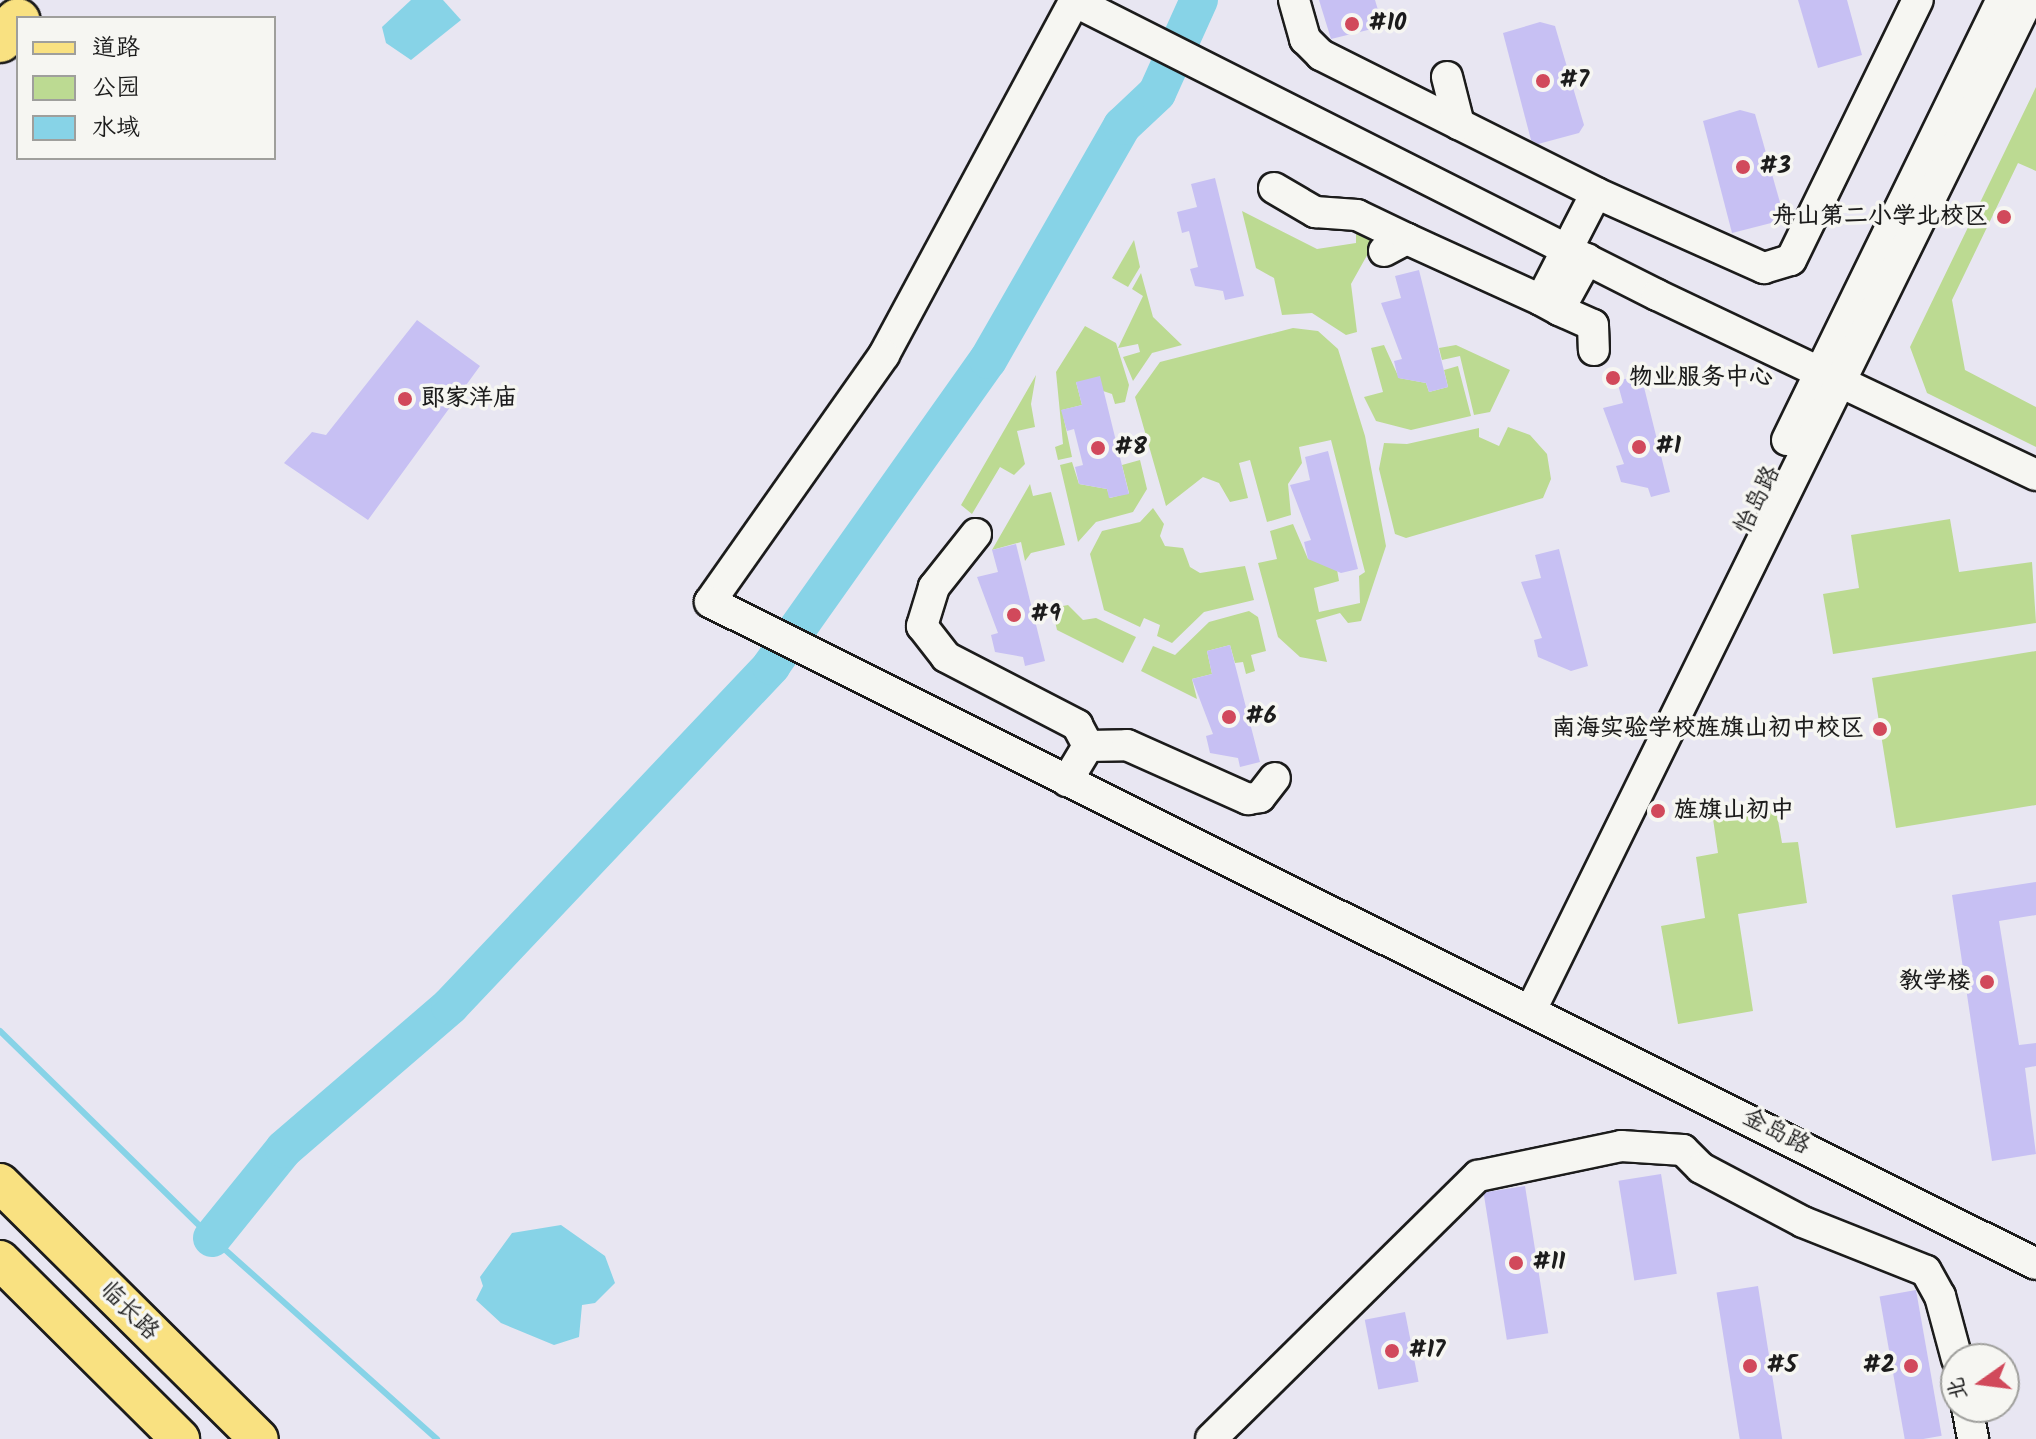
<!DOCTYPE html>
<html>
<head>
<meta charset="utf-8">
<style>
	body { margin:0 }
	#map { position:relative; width:2036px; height:1439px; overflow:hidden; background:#e8e6f2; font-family:Kalam,"LXGW WenKai TC",sans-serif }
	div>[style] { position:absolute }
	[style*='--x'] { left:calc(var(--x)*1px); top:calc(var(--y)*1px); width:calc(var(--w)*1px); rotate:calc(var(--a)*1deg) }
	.green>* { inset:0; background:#bcda92 }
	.water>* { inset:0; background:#87d3e7 }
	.stream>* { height:6px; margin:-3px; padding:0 3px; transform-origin:3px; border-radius:3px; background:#87d3e7 }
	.river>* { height:38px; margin:-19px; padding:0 19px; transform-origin:19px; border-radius:19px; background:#87d3e7 }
	.building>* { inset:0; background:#c7c0f3; transform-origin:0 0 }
	.roads { filter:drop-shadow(2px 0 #1c1c1c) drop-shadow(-2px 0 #1c1c1c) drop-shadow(0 2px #1c1c1c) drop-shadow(0 -2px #1c1c1c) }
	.minor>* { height:30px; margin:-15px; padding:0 15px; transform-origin:15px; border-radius:15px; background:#f6f6f2 }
	.major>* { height:38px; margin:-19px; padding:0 19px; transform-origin:19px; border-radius:19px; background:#f9e181 }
	.highway>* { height:44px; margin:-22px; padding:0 22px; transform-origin:22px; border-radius:22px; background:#f9e181 }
	.dots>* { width:22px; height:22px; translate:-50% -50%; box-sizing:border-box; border:4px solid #f6f6f2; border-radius:50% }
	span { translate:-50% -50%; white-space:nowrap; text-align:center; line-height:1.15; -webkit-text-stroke:7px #f6f6f2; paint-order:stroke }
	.poi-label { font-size:24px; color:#1c1c1c; font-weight:700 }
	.left { translate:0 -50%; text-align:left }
	.right { translate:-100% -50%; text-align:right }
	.street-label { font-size:24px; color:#1c1c1c }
	.legend { position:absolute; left:16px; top:16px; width:260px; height:144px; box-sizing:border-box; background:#f6f6f2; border:2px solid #9f9f9c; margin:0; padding:10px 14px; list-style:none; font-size:24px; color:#1c1c1c }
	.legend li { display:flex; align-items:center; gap:16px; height:40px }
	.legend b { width:40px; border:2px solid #9f9f9c }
	.north { position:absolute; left:1940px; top:1343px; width:80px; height:80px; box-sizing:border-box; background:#f6f6f2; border:2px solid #9f9f9c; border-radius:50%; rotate:256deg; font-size:22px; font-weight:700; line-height:32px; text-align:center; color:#1c1c1c }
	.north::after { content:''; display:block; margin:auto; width:28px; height:36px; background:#d1495b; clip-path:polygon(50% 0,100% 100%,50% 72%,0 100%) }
</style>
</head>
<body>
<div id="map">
	<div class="green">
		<i style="clip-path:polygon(2036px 87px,2036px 171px,2018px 163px,1952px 300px,1965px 370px,2036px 407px,2036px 447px,1927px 393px,1910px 347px)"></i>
		<i style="clip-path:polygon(1242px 211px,1317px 249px,1356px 243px,1356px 228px,1375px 241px,1351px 284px,1357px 332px,1346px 335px,1312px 313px,1282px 315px,1274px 278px,1256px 268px)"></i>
		<i style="clip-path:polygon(1134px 240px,1140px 267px,1128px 287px,1112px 278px)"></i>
		<i style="clip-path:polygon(1141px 273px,1153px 317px,1182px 345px,1152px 353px,1133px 381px,1123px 357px,1140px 352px,1138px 344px,1118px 348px,1143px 296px,1132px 289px)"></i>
		<i style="clip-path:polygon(1085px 326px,1116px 343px,1129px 385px,1125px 402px,1115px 404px,1112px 394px,1076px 382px,1082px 405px,1062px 410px,1072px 457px,1058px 460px,1055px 447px,1063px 444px,1056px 372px)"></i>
		<i style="clip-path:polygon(1293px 328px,1318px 331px,1338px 349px,1365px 436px,1386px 546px,1361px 621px,1348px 623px,1340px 613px,1316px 620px,1327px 662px,1300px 657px,1278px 637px,1258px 563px,1277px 559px,1270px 531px,1293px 524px,1308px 559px,1336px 564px,1339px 581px,1314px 588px,1319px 612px,1360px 603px,1359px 576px,1365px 572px,1331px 440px,1299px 447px,1302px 463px,1288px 484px,1291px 515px,1267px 522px,1250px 460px,1239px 463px,1248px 498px,1230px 502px,1219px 483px,1203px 477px,1166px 506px,1135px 397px,1160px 362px)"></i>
		<i style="clip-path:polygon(1384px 345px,1399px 378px,1426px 383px,1429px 392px,1448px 387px,1444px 370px,1458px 366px,1471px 416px,1411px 430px,1376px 421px,1364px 397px,1383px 392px,1371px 348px)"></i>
		<i style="clip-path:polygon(1456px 345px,1510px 370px,1490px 412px,1474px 415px,1460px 356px,1442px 360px,1439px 348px)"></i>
		<i style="clip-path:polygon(1036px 375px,1031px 404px,1035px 427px,1017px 431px,1025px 464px,1014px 475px,1000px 467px,972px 514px,961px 505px)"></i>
		<i style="clip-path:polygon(1508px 427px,1530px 435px,1547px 454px,1551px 479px,1543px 498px,1406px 538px,1395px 534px,1379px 469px,1384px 443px,1407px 444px,1479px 428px,1479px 437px,1499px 446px)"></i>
		<i style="clip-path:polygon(1140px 460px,1147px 489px,1133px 512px,1096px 522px,1078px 542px,1060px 465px,1072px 462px,1079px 484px,1107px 489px,1110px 498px,1129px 493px,1122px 465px)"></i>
		<i style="clip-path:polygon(1030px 484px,1033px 496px,1051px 492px,1065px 545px,1031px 553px,1025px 561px,1021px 542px,992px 550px)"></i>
		<i style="clip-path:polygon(1153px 508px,1164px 524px,1160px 536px,1165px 546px,1183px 548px,1190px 567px,1200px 573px,1245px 566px,1254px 600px,1204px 612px,1172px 643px,1157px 636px,1160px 625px,1144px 618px,1140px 627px,1104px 610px,1090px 554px,1102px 531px,1140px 522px)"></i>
		<i style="clip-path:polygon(1950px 519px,1959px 572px,2032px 562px,2036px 623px,1833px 654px,1823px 594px,1859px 588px,1851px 535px)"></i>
		<i style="clip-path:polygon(1068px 605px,1083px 620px,1096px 618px,1136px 637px,1123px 663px,1057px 630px,1052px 608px)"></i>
		<i style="clip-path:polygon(1249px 611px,1258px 617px,1266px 651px,1251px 655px,1255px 671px,1246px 674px,1243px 662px,1235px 663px,1230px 645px,1207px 651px,1212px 674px,1192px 679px,1197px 699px,1141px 671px,1153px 646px,1175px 655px,1209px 622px)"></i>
		<i style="clip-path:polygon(2036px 651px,2036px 805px,1896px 828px,1872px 678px)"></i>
		<i style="clip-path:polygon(1776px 809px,1782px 843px,1798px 842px,1807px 903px,1738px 914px,1753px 1011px,1678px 1024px,1661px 926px,1705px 918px,1696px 857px,1718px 853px,1713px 819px)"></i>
	</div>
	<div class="water">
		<i style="clip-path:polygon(411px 0,443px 0,461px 20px,411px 60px,386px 43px,382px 27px)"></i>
		<i style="clip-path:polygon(561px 1225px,605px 1256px,615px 1283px,595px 1303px,582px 1305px,579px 1337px,554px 1345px,501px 1323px,476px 1300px,483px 1286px,480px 1277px,512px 1233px)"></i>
	</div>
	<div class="stream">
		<i style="--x:0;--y:1031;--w:296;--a:44.3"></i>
		<i style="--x:212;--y:1238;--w:302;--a:41.8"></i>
	</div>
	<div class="river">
		<i style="--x:212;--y:1238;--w:114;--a:-51"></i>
		<i style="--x:284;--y:1149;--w:219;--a:-40.7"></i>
		<i style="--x:450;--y:1006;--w:468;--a:-46.6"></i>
		<i style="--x:771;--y:666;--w:375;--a:-54.7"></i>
		<i style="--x:988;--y:360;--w:270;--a:-60.2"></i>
		<i style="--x:1122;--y:126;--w:48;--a:-43.3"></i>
		<i style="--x:1157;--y:93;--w:102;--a:-65.7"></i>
	</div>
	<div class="building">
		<i style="clip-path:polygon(1319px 0,1375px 0,1381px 20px,1376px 28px,1331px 39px)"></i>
		<i style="clip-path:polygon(1798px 0,1847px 0,1862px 55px,1818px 68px)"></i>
		<i style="clip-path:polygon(1540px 22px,1555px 26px,1584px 125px,1579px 133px,1538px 144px,1531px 140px,1503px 33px)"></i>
		<i style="clip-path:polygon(1740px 110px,1755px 114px,1783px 213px,1779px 221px,1732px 233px,1703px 121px)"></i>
		<i style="clip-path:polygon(1215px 178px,1244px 296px,1225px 300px,1223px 291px,1195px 286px,1190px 269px,1198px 267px,1189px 231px,1182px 233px,1177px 212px,1197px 207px,1191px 184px)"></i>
		<i style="clip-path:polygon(1419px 270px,1448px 387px,1429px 392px,1426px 383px,1398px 378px,1394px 361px,1402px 359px,1381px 303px,1401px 298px,1395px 276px)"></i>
		<i style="clip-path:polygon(417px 320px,480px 366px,368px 520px,284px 463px,312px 432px,326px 435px)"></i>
		<i style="clip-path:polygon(1641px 375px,1670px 492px,1651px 497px,1648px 488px,1621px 482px,1616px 466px,1624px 464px,1603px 408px,1623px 403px,1617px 381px)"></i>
		<i style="clip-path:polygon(1100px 376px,1129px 494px,1109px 498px,1107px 489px,1079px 484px,1075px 467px,1083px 465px,1074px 429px,1067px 431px,1061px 410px,1082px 405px,1076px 382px)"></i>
		<i style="clip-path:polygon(1328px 451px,1358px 569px,1341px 573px,1308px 559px,1304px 542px,1311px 540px,1290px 485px,1310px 480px,1305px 457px)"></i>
		<i style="clip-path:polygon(1016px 544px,1045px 661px,1025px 666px,1023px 657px,995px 652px,991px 635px,998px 633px,977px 577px,998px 572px,992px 550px)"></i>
		<i style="clip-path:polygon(1559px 549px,1588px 666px,1571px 671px,1538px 657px,1534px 640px,1542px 638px,1521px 582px,1541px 578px,1535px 555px)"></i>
		<i style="clip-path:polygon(1230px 645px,1260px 762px,1240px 767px,1238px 758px,1210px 753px,1206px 736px,1213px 734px,1192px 679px,1212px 674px,1207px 651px)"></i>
		<i style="clip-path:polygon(2036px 882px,2036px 915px,1999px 921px,2019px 1045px,2036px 1043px,2036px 1066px,2025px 1068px,2036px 1154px,1992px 1161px,1952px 895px)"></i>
		<i style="left:1661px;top:1174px;width:101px;height:43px;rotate:81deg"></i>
		<i style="left:1525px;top:1186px;width:149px;height:42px;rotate:81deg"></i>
		<i style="left:1758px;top:1286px;width:155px;height:42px;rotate:81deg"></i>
		<i style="left:1916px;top:1290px;width:148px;height:37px;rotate:80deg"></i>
		<i style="left:1405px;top:1312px;width:71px;height:41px;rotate:79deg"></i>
	</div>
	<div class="roads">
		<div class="minor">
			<i style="--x:1075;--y:0;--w:403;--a:118.3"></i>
			<i style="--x:884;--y:355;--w:302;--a:125.2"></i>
			<i style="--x:710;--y:602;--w:1482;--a:26.53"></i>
			<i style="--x:1294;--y:0;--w:41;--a:74.2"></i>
			<i style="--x:1305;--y:39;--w:23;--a:45"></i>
			<i style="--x:1321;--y:55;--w:308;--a:26.6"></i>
			<i style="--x:1074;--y:1;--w:653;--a:26.76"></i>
			<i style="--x:1657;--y:295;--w:420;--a:25.4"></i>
			<i style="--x:1447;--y:77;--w:49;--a:75.7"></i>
			<i style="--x:1274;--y:188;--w:48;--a:30.3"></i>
			<i style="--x:1315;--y:212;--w:42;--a:4.1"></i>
			<i style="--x:1357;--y:215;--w:55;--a:25.6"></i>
			<i style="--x:1384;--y:251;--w:26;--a:-28"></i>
			<i style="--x:1407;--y:239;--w:147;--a:24.5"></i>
			<i style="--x:1587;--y:259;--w:58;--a:118.8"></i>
			<i style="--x:1559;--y:310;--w:21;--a:-151"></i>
			<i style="--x:1541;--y:300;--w:120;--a:-62.8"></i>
			<i style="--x:1596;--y:193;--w:184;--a:24.1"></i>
			<i style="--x:1764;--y:268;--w:28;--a:-17"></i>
			<i style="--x:1791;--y:260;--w:289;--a:-64"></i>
			<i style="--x:1559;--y:310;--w:37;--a:24"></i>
			<i style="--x:1593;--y:325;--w:25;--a:88"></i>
			<i style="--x:1787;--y:440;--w:490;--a:-64"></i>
			<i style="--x:976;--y:534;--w:68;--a:128.4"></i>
			<i style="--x:934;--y:587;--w:41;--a:107.1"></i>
			<i style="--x:922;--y:626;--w:39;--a:52"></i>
			<i style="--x:946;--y:657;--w:148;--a:27.4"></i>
			<i style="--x:1077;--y:725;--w:24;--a:62"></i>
			<i style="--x:1088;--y:746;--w:41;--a:121"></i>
			<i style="--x:1088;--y:746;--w:39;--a:-1"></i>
			<i style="--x:1127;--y:745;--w:133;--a:24.1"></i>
			<i style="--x:1248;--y:799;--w:12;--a:-9"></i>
			<i style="--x:1260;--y:797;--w:24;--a:-52"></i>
			<i style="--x:1532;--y:1008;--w:1123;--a:-63.8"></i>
			<i style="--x:1967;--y:1407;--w:33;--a:79"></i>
			<i style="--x:1211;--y:1439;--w:375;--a:-44.6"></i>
			<i style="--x:1478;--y:1176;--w:146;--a:-11.8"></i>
			<i style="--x:1621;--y:1146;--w:62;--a:3.7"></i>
			<i style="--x:1683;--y:1150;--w:25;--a:45"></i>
			<i style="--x:1701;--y:1168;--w:115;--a:27.9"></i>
			<i style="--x:1803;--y:1222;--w:132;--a:21.7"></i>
			<i style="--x:1926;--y:1271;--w:29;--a:61"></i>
			<i style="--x:1940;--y:1296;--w:65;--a:74.9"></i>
		</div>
		<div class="major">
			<i style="--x:0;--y:1183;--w:364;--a:44.7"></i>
			<i style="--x:0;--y:1260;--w:254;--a:44.8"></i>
		</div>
		<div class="highway">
			<i style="--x:0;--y:40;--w:26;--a:-47"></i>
		</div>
	</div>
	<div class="dots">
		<i style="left:1352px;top:24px;background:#d1495b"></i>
		<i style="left:1543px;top:81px;background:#d1495b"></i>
		<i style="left:1743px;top:167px;background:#d1495b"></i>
		<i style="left:2004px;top:217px;background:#d1495b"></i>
		<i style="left:1613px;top:378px;background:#d1495b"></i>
		<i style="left:405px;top:399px;background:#d1495b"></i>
		<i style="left:1639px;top:447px;background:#d1495b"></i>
		<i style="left:1098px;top:448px;background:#d1495b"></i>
		<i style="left:1014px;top:615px;background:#d1495b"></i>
		<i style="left:1229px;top:717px;background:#d1495b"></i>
		<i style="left:1880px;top:729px;background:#d1495b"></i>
		<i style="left:1658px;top:811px;background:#d1495b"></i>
		<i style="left:1987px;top:982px;background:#d1495b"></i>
		<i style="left:1516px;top:1263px;background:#d1495b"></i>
		<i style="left:1392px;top:1351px;background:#d1495b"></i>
		<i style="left:1750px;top:1366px;background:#d1495b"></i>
		<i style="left:1911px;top:1366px;background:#d1495b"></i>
	</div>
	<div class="poi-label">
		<span class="left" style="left:1368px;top:24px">#10</span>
		<span class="left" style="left:1559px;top:81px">#7</span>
		<span class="left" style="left:1759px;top:167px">#3</span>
		<span class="right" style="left:1988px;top:217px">舟山第二小学北校区</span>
		<span class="left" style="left:1629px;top:378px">物业服务中心</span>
		<span class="left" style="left:421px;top:399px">郎家洋庙</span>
		<span class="left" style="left:1655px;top:447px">#1</span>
		<span class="left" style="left:1114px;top:448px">#8</span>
		<span class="left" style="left:1030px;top:615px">#9</span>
		<span class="left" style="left:1245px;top:717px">#6</span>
		<span class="right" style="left:1864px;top:729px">南海实验学校旌旗山初中校区</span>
		<span class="left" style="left:1674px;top:811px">旌旗山初中</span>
		<span class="right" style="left:1971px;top:982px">教学楼</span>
		<span class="left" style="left:1532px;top:1263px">#11</span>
		<span class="left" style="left:1408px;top:1351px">#17</span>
		<span class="left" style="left:1766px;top:1366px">#5</span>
		<span class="right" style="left:1895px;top:1366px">#2</span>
	</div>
	<div class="street-label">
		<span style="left:1758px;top:500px;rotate:-64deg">怡岛路</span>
		<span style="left:1776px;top:1132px;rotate:27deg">金岛路</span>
		<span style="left:129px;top:1311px;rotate:45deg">临长路</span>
	</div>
	<ul class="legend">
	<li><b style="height:10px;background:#f9e181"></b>道路</li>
	<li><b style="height:22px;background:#bcda92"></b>公园</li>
	<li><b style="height:22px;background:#87d3e7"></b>水域</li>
	</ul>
	<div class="north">北</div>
</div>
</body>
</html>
